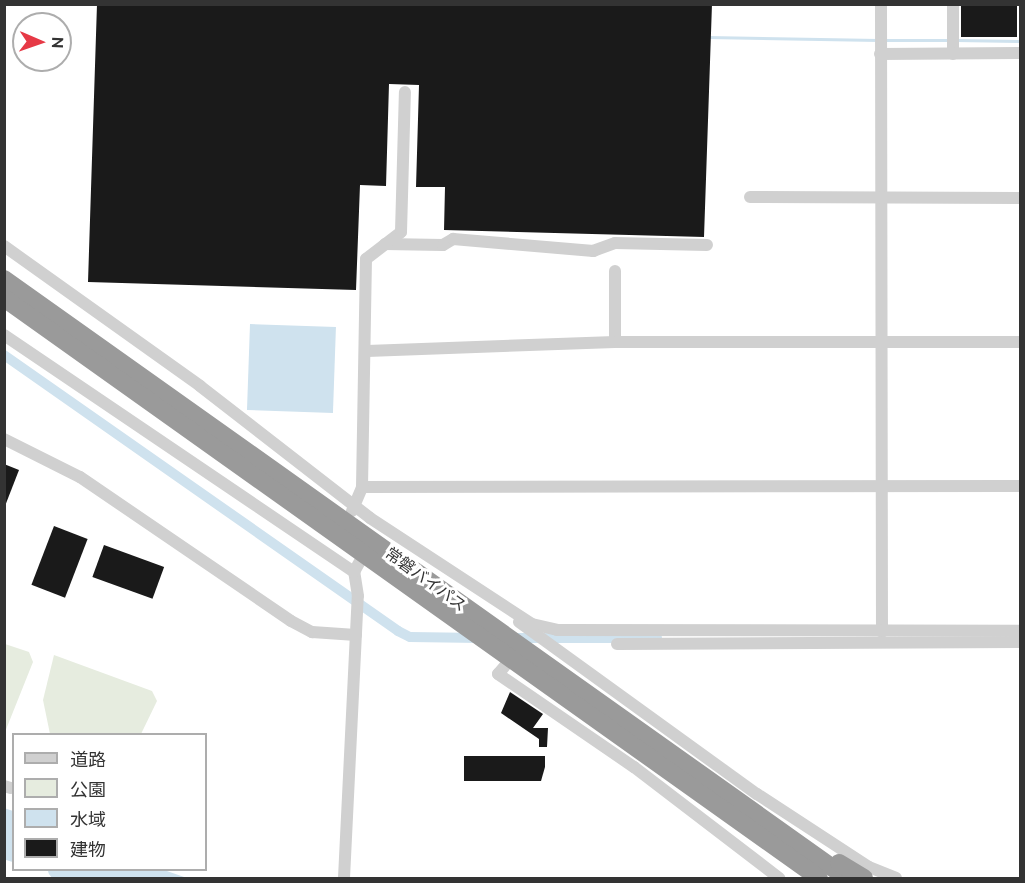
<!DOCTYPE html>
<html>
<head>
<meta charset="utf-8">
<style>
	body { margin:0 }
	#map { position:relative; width:1025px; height:883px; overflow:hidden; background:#fff; font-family:Ubuntu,"Noto Sans JP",sans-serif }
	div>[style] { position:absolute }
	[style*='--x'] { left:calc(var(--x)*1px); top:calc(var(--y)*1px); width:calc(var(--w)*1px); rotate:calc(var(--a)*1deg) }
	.green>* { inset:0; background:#e6ecdf }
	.water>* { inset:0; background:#cfe2ee; transform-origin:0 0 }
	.stream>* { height:3px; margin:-1.5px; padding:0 1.5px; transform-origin:1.5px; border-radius:1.5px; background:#cfe2ee }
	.canal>* { height:10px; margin:-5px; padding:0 5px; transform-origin:5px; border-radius:5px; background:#cfe2ee }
	.river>* { height:18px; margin:-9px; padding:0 9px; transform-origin:9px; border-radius:9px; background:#cfe2ee }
	.building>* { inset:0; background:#1a1a1a; transform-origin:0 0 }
	.minor>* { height:12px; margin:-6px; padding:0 6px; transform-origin:6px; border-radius:6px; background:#d0d0d0 }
	.highway>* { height:18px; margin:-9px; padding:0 9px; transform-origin:9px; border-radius:9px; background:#9a9a9a }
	span { translate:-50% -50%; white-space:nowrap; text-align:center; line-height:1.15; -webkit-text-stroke:6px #fff; paint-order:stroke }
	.street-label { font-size:16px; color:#333 }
	.frame { position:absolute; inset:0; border:6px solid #333; pointer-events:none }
	.legend { position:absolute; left:12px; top:733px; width:195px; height:138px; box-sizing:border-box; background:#fff; border:2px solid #adadad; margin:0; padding:8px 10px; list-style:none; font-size:18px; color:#333 }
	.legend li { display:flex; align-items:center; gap:12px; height:30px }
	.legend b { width:30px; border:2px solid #adadad }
	.north { position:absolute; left:12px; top:12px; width:60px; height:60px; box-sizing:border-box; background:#fff; border:2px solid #adadad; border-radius:50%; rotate:92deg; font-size:16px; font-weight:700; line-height:24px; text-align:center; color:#333 }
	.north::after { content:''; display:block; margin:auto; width:21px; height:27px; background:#e63946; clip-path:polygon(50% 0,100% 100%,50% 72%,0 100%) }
</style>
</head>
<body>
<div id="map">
	<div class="green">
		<i style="clip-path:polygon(5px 644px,29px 652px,33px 662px,5px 732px)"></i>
		<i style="clip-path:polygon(54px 655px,152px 691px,157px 701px,141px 734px,50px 734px,43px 700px)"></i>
	</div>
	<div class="water">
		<i style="left:250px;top:324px;width:86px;height:86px;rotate:2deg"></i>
		<i style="clip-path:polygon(4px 808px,13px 811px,13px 852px,5px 849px)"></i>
		<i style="clip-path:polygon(62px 870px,164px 870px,187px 878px,83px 878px)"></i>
	</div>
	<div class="stream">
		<i style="--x:707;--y:37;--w:171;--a:1"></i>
		<i style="--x:884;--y:40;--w:66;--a:0"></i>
		<i style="--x:956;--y:40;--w:64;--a:0.9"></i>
	</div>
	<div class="canal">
		<i style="--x:4;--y:355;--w:481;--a:35"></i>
		<i style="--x:398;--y:631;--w:13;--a:27"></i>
		<i style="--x:410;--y:637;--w:70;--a:0.8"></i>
		<i style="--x:510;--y:638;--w:147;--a:0"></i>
	</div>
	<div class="river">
		<i style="--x:4;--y:850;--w:10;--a:17"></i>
		<i style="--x:57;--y:870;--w:25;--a:18"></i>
	</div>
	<div class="building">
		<i style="clip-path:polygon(97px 4px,712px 4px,704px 237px,444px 230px,445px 187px,416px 187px,419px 85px,389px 84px,386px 186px,360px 185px,356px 290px,88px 282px)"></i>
		<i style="left:961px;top:4px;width:56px;height:33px"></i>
		<i style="clip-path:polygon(4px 464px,19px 470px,5px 506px,4px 506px)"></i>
		<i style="left:54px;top:526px;width:36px;height:63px;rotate:21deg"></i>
		<i style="left:104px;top:545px;width:64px;height:34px;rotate:20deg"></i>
		<i style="clip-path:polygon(510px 692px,543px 714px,533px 728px,548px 728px,547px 747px,539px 747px,539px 739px,501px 713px)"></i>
		<i style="clip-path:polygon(464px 756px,545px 756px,545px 767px,541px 781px,464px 781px)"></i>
	</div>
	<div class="minor">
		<i style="--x:881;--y:4;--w:628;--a:89.91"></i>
		<i style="--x:953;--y:4;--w:50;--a:90"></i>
		<i style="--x:880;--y:54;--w:140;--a:-0.4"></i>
		<i style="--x:750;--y:197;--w:270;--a:0.2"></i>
		<i style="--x:385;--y:244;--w:58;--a:1"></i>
		<i style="--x:443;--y:245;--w:12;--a:-31"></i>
		<i style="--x:453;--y:239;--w:141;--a:4.9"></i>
		<i style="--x:593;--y:251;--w:23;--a:-20"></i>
		<i style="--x:615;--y:243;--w:92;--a:1.2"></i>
		<i style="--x:4;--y:246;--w:241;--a:35.5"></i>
		<i style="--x:200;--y:386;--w:215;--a:37.8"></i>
		<i style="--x:370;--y:518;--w:194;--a:33.2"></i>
		<i style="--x:532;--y:624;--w:26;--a:13"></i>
		<i style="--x:557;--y:630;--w:463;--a:0.1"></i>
		<i style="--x:615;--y:271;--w:71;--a:90"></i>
		<i style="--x:4;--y:335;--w:423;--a:34.1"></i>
		<i style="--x:367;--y:351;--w:248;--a:-2.1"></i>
		<i style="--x:615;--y:342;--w:405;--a:0"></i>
		<i style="--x:4;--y:439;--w:85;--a:26.6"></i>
		<i style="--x:80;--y:477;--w:255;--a:34.3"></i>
		<i style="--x:291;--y:621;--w:24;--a:28"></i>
		<i style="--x:312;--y:632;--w:44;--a:3.9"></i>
		<i style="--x:362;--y:487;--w:658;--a:-0.09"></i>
		<i style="--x:352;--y:511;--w:26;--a:-67"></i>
		<i style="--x:362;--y:487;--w:228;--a:-89"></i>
		<i style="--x:366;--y:259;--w:44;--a:-37.6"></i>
		<i style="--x:401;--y:232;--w:140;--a:-88.4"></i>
		<i style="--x:519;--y:622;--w:294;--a:35.9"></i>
		<i style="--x:757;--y:794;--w:134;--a:33.1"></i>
		<i style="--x:869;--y:867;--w:29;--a:22"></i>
		<i style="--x:617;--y:644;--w:403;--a:-0.3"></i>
		<i style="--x:509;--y:661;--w:17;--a:130"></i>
		<i style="--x:498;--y:674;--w:165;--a:34.4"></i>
		<i style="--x:634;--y:767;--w:183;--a:37.4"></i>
		<i style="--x:4;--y:786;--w:7;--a:16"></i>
		<i style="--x:344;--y:878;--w:282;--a:-87.2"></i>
		<i style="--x:358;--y:596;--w:24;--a:-99"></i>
		<i style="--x:354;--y:572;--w:21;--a:-61"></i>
	</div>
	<div class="highway">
		<i style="--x:4;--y:279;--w:1034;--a:35.4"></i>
		<i style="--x:4;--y:298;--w:1000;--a:35.44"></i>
		<i style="--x:839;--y:863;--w:29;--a:31"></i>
	</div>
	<div class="street-label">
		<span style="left:426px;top:579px;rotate:36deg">常磐バイパス</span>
	</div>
	<div class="frame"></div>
	<ul class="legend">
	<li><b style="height:8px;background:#d0d0d0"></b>道路</li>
	<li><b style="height:16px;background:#e6ecdf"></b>公園</li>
	<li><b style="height:16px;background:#cfe2ee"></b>水域</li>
	<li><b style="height:16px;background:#1a1a1a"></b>建物</li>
	</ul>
	<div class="north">N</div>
</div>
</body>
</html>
